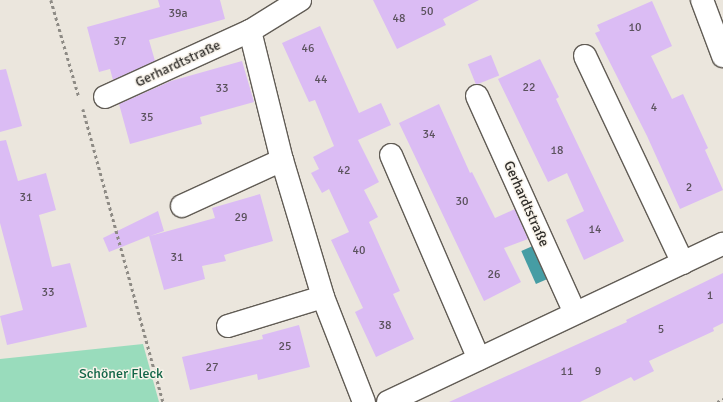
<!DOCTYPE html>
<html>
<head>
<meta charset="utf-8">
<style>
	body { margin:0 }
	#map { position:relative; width:723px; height:402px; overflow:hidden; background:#ebe6dd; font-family:Signika,sans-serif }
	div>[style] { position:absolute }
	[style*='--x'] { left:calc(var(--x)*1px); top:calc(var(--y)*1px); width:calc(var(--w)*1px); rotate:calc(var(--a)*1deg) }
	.green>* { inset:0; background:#99dcbc }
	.water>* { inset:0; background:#469da4; transform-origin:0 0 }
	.building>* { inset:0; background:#dbbcf4; transform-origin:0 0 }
	.path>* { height:2.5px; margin-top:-1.25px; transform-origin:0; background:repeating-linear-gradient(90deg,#8e8b85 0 3px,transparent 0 6px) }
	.roads { filter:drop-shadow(1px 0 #615c55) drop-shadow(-1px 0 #615c55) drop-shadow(0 1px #615c55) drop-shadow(0 -1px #615c55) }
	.minor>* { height:22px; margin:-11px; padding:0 11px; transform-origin:11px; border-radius:11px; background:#fff }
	span { translate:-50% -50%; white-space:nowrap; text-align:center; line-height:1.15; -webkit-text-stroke:3px #f8f3ea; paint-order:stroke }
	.number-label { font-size:12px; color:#5b525d }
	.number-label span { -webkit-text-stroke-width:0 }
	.street-label { font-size:14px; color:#302e2b }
	.park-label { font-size:14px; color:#116547 }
</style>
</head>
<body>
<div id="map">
	<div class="green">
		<i style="clip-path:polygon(143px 344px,159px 402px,0 402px,0 359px)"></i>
	</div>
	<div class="water">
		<i style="left:535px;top:245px;width:36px;height:15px;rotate:66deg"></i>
	</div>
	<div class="building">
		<i style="clip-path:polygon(158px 0,220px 0,225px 19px,149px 40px,155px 61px,113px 80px,110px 69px,99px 72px,87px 27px,160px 7px)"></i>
		<i style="clip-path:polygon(373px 0,479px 0,443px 19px,446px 25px,397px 49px)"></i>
		<i style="clip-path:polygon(652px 1px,672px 46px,651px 56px,672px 99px,683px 94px,708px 148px,705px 150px,723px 190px,680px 209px,647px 136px,595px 33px,600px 31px,597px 25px)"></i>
		<i style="clip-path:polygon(320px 26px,359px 113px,381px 103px,391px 125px,358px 140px,379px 182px,364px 190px,378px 217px,369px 222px,400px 291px,393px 294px,414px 339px,376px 357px,355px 312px,363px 308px,331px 240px,349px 232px,329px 189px,322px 193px,311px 173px,319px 169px,313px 157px,334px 146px,315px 100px,309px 102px,282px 43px)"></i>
		<i style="left:491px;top:55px;width:22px;height:25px;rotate:68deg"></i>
		<i style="clip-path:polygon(540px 59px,559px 97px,556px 99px,624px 241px,584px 260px,566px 220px,584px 211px,567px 173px,548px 182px,498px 79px)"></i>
		<i style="clip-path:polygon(242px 61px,254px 102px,200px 117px,202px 124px,130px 144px,119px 104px,171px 81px)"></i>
		<i style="clip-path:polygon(6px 69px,22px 126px,0 132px,0 70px)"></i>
		<i style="clip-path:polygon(439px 104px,470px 173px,472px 172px,495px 218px,515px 209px,528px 239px,504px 248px,521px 282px,484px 301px,399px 123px)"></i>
		<i style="clip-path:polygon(6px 140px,18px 181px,46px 173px,56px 210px,39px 215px,52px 267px,70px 263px,87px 327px,7px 345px,0 316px,23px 310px,0 223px,0 141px)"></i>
		<i style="clip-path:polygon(260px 194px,273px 241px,224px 255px,226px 261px,202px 266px,205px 279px,164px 290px,149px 236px,109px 252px,103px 238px,158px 211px,164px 231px,150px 236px,215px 218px,212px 208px)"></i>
		<i style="clip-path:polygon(723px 273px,723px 323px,713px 328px,714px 331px,649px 361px,654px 371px,634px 381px,631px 377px,580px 402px,449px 402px,627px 322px,626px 320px)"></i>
		<i style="clip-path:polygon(299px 325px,310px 367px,258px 380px,257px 374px,190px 390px,182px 357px,263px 339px,262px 335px)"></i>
	</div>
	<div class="path">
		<i style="--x:51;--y:0;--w:101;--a:73.9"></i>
		<i style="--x:83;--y:109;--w:304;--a:74.7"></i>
		<i style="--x:717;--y:402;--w:7;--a:-27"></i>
	</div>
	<div class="roads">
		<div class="minor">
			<i style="--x:702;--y:0;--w:60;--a:69.4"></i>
			<i style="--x:250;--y:31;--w:133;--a:76.1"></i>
			<i style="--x:282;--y:160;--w:143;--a:73.3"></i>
			<i style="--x:323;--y:297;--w:113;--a:68.7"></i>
			<i style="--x:585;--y:56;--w:229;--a:64.7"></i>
			<i style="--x:477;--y:96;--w:238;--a:65.7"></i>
			<i style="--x:105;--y:97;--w:159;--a:-24.5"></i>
			<i style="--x:250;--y:31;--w:59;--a:-31.8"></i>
			<i style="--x:391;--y:155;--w:222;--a:66.7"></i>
			<i style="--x:182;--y:206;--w:110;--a:-24.7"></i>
			<i style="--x:228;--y:326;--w:99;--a:-17"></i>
			<i style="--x:388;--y:402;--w:370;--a:-25.3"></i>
		</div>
	</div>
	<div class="number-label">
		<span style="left:427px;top:12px">50</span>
		<span style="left:178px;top:14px">39a</span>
		<span style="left:399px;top:19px">48</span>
		<span style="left:635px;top:28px">10</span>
		<span style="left:120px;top:42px">37</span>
		<span style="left:308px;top:49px">46</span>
		<span style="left:321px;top:80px">44</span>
		<span style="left:529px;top:88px">22</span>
		<span style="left:222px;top:89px">33</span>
		<span style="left:654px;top:108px">4</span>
		<span style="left:147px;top:118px">35</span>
		<span style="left:429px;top:135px">34</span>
		<span style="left:557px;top:151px">18</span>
		<span style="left:344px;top:171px">42</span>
		<span style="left:689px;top:188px">2</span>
		<span style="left:26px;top:198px">31</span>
		<span style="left:462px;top:202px">30</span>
		<span style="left:241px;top:218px">29</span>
		<span style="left:595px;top:230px">14</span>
		<span style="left:359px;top:251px">40</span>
		<span style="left:177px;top:258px">31</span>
		<span style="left:494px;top:275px">26</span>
		<span style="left:48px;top:293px">33</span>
		<span style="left:710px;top:296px">1</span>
		<span style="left:385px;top:326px">38</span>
		<span style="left:661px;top:330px">5</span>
		<span style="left:285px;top:347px">25</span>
		<span style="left:212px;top:368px">27</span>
		<span style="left:567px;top:372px">11</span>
		<span style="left:598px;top:372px">9</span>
	</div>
	<div class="street-label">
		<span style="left:178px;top:64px;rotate:-25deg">Gerhardtstraße</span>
		<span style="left:526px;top:204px;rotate:66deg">Gerhardtstraße</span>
	</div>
	<div class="park-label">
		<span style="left:121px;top:374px">Schöner Fleck</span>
	</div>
</div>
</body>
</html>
